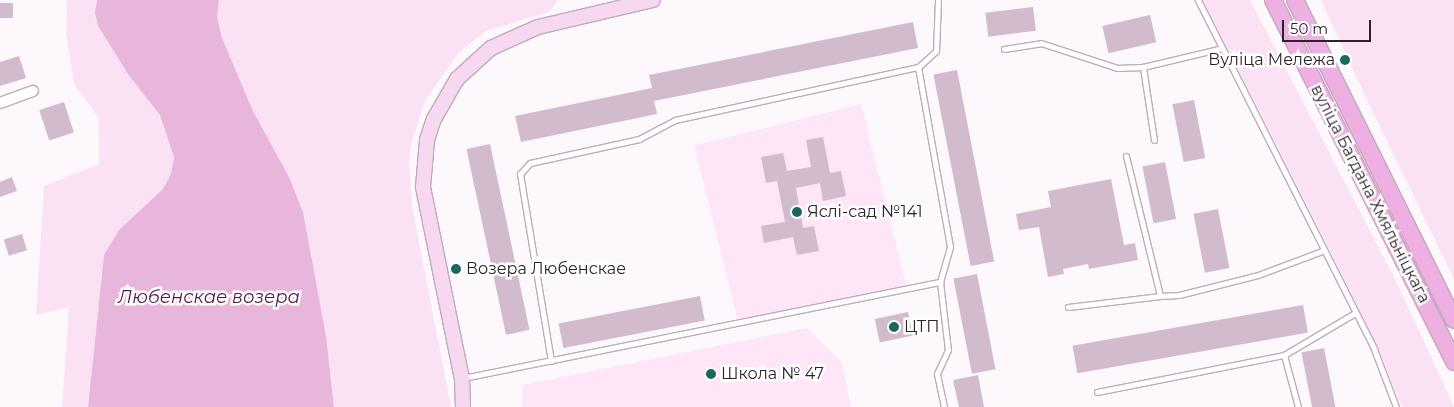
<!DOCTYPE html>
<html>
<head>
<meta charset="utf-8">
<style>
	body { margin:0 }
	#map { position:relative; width:1454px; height:407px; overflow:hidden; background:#fdf8fc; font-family:Montserrat,sans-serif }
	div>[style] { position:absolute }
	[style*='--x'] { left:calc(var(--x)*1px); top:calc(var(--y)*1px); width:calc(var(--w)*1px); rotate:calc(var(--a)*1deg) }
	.built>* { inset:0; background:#fee5f8; transform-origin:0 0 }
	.green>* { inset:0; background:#fae1f4 }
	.water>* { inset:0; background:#e8b5db }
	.building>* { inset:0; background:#d2bbcc; transform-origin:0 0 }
	.roads { filter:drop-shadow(1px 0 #c1aabb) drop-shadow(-1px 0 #c1aabb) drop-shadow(0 1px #c1aabb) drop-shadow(0 -1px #c1aabb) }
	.service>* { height:5px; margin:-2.5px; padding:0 2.5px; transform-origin:2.5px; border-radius:2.5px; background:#fff }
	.minor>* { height:10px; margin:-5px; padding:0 5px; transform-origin:5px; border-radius:5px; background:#fff }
	.secondary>* { height:14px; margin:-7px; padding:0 7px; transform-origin:7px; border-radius:7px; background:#f7d8f1 }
	.primary>* { height:16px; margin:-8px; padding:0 8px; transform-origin:8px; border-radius:8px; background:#eeb0e2 }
	.dots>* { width:14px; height:14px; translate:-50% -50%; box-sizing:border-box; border:2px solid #fff; border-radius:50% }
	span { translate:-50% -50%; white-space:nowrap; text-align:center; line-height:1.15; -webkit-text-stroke:5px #fff; paint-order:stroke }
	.poi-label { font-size:16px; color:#2c232a }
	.right { translate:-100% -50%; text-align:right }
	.left { translate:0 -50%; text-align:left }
	.street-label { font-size:16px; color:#2c232a }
	.water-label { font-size:18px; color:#54194a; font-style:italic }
	.scale { position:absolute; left:1282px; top:20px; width:89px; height:22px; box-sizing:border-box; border:2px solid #2c232a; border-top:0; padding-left:6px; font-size:15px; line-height:18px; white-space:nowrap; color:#2c232a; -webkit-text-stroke:4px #fff; paint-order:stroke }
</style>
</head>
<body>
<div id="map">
	<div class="built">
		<i style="left:861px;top:104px;width:187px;height:172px;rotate:76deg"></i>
		<i style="clip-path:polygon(807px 328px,842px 363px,851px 407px,522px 407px,523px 385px)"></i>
	</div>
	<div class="green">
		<i style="clip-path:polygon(67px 0,97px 0,95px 17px,98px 26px,124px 68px,160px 115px,174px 157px,171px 174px,163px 189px,119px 230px,104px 255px,88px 407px,62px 407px,69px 307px,36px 315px,44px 186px,99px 164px,99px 118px,74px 84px,66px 33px)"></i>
		<i style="clip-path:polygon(219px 0,558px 0,549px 12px,486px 31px,459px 52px,425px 101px,412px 141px,409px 161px,412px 206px,451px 407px,334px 407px,326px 336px,303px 212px,289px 177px,253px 111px,222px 38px,217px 17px)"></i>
		<i style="clip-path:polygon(1203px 0,1250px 0,1396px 281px,1454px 407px,1402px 407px,1380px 352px,1327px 244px)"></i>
		<i style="clip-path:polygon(1321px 0,1454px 0,1454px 279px,1365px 96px)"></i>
	</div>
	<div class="water">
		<i style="clip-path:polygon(97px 0,219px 0,217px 17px,222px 38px,253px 111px,289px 177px,303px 212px,326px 336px,334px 407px,88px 407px,104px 255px,119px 230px,163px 189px,171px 174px,174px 157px,160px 115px,128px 74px,98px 26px,95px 13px)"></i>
	</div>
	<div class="building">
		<i style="left:0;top:3px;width:13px;height:15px"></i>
		<i style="left:1033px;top:7px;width:24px;height:48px;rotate:83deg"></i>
		<i style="left:1150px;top:15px;width:28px;height:49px;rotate:77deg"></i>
		<i style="clip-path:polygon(913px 22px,918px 48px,654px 101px,657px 114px,521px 142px,515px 116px,652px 88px,649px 75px)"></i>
		<i style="clip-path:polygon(19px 56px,26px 78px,0 86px,0 62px)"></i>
		<i style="left:957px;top:70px;width:195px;height:24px;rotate:79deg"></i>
		<i style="left:1194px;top:100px;width:59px;height:22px;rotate:79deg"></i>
		<i style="left:64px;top:102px;width:32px;height:26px;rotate:72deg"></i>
		<i style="clip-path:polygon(823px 137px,830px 173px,841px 171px,846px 196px,823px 201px,820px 183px,796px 188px,803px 228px,814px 226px,819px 251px,797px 255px,793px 237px,764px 243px,761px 226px,785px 222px,777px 181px,766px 183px,761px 157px,783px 153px,787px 171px,811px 167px,806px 140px)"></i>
		<i style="left:490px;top:144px;width:190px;height:24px;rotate:78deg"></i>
		<i style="left:1165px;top:162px;width:58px;height:23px;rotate:79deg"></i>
		<i style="clip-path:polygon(12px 177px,17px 191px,0 197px,0 182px)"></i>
		<i style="clip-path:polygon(1111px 179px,1124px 245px,1135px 243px,1138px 260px,1089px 269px,1088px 264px,1063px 269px,1064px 274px,1048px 277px,1039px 227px,1019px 230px,1016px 214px,1051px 207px,1048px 191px)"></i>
		<i style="left:1218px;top:209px;width:60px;height:25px;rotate:79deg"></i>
		<i style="left:22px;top:234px;width:17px;height:19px;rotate:73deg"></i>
		<i style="left:977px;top:274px;width:97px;height:24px;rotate:79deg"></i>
		<i style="left:700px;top:296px;width:25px;height:144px;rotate:79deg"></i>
		<i style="left:1303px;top:305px;width:28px;height:234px;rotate:80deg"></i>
		<i style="left:908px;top:312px;width:24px;height:34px;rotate:78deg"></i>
		<i style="left:1324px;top:348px;width:60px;height:23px;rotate:79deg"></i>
		<i style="clip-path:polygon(978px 375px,984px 407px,959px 407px,953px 380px)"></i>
	</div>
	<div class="roads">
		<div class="service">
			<i style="--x:938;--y:0;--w:51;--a:92.2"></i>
			<i style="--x:936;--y:51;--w:24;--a:138"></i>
			<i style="--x:918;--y:67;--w:183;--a:79.9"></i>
			<i style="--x:950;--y:247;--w:36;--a:106"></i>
			<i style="--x:940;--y:282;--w:68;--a:83.3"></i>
			<i style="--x:948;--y:350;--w:26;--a:115"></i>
			<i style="--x:937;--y:374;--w:34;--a:78"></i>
			<i style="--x:1198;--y:0;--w:391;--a:63.2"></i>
			<i style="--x:1374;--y:349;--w:62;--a:69.2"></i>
			<i style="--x:1004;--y:49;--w:37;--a:-9"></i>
			<i style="--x:1041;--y:43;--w:80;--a:18.2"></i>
			<i style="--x:1117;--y:68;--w:26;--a:-2"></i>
			<i style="--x:1154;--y:140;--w:74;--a:-98.6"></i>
			<i style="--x:1143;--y:67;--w:81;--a:-13.5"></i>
			<i style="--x:1126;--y:156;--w:144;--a:76.3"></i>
			<i style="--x:1160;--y:296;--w:19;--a:-3"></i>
			<i style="--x:1179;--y:295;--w:81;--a:-14.2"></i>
			<i style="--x:1258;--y:275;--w:68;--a:-20.6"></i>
			<i style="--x:1068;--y:307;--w:93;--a:-6.8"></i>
			<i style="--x:1284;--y:355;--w:54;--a:74.9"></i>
			<i style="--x:551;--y:361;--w:190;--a:-99.4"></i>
			<i style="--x:520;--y:174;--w:15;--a:-48"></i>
			<i style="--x:530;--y:163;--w:112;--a:-12.4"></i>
			<i style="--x:639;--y:139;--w:41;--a:-27.8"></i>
			<i style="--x:675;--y:120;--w:249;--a:-12.3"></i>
			<i style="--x:463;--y:378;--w:487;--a:-11.4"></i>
			<i style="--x:1097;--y:392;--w:191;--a:-11.2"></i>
			<i style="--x:1284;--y:355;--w:82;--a:-30.6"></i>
		</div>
		<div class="minor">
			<i style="--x:0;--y:103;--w:35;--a:-20"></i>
		</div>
		<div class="secondary">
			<i style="--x:463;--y:407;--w:28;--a:-92"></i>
			<i style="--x:462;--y:379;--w:196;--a:-101.5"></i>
			<i style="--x:423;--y:187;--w:47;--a:-85.1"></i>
			<i style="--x:427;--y:140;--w:22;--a:-72"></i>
			<i style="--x:434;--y:119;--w:46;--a:-60.1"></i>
			<i style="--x:457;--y:79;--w:46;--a:-42.4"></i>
			<i style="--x:491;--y:48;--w:51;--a:-24.1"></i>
			<i style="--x:538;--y:27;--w:118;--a:-13.2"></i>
		</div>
		<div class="primary">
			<i style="--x:1273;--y:0;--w:405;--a:63.4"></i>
			<i style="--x:1295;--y:0;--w:357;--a:63.6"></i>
		</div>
	</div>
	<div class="dots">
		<i style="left:1345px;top:60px;background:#1b665e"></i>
		<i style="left:797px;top:212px;background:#1b665e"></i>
		<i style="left:456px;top:269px;background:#1b665e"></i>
		<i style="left:894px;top:327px;background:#1b665e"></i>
		<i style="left:711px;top:374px;background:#1b665e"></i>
	</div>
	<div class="poi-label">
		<span class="right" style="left:1335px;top:60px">Вуліца Мележа</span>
		<span class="left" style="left:807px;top:212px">Яслі-сад №141</span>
		<span class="left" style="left:466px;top:269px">Возера Любенскае</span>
		<span class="left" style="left:904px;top:327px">ЦТП</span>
		<span class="left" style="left:721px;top:374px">Школа № 47</span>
	</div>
	<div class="street-label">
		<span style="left:1370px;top:194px;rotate:63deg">вуліца Багдана Хмяльніцкага</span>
	</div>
	<div class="water-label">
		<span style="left:209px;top:297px">Любенскае возера</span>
	</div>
	<div class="scale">50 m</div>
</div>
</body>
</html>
